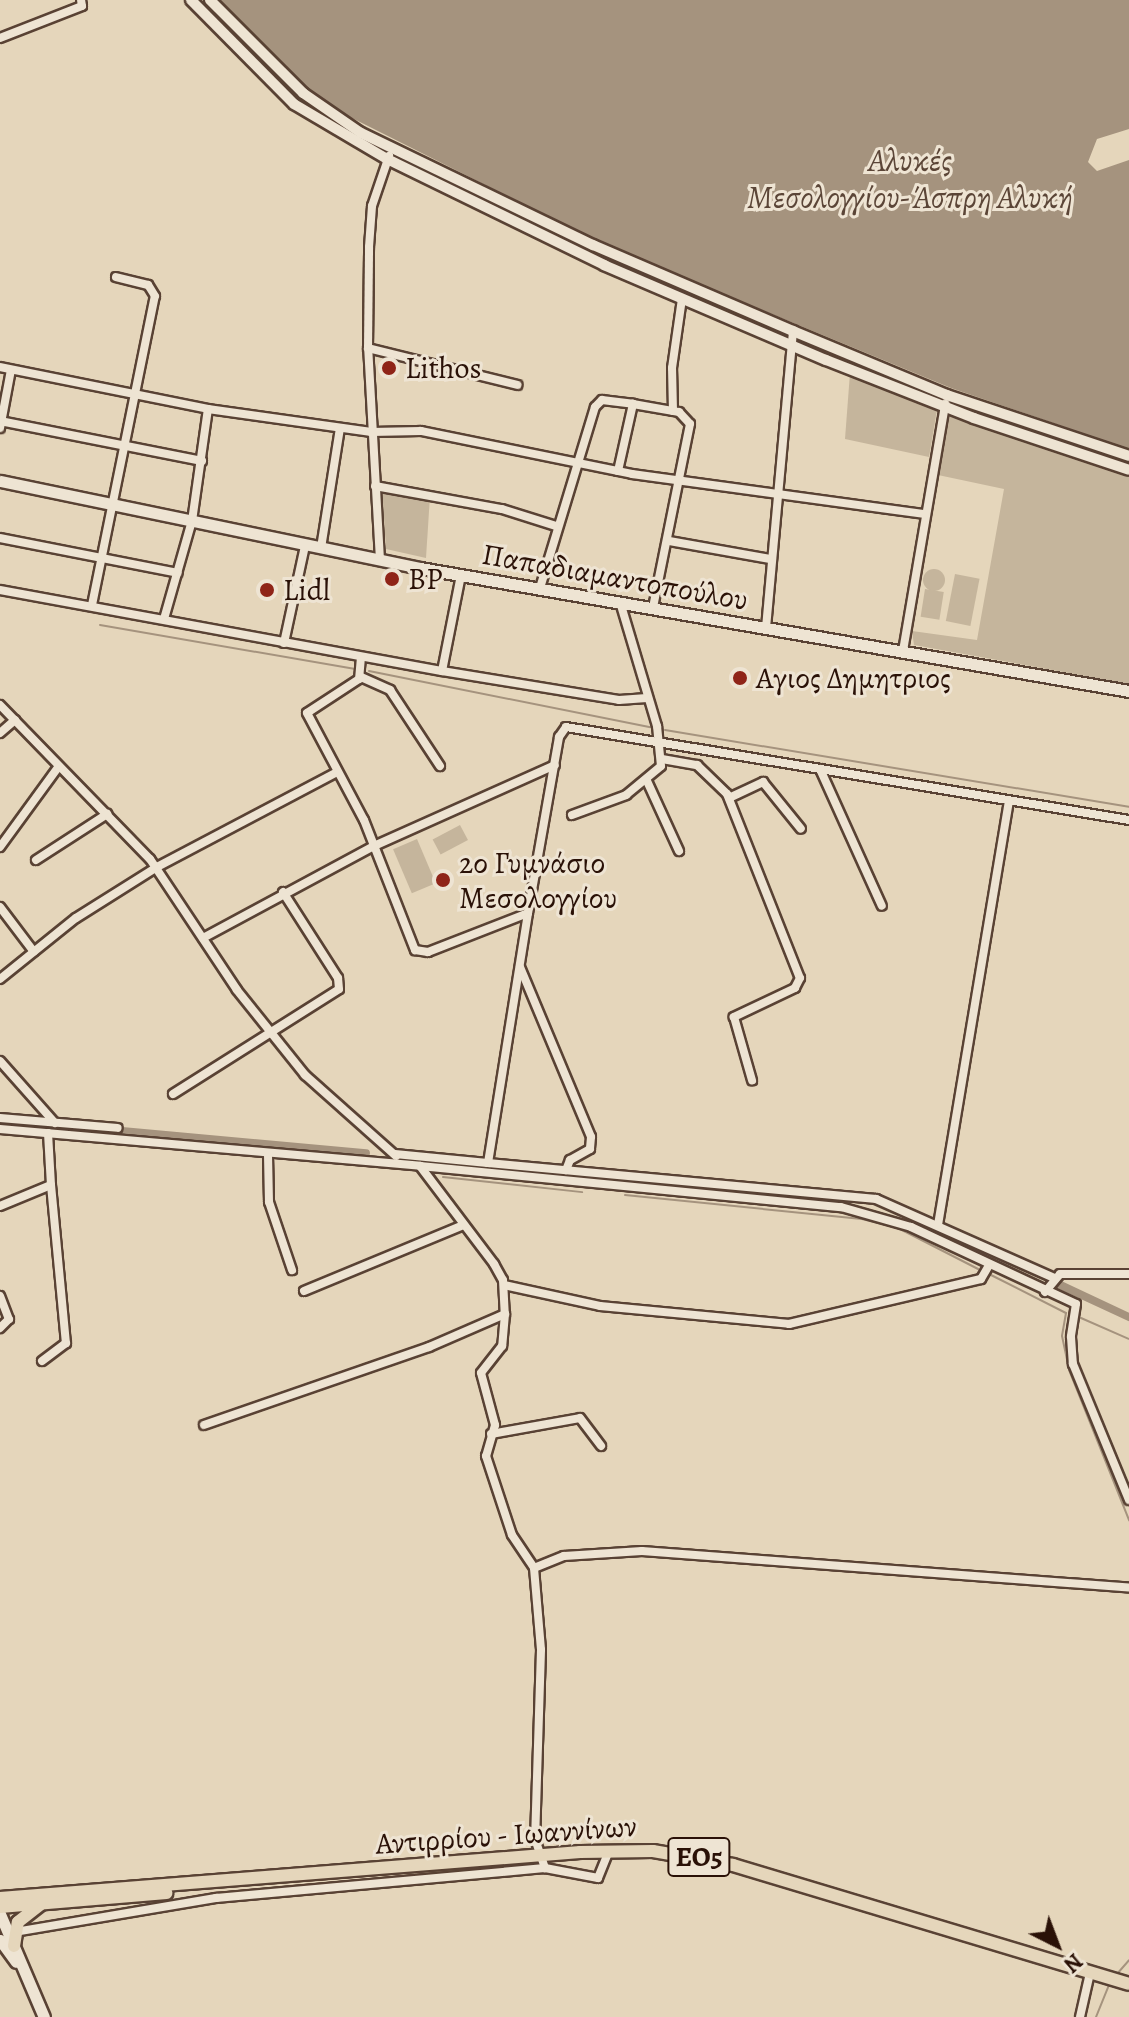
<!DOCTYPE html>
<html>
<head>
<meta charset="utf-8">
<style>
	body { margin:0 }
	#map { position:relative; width:1129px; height:2017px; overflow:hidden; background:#e5d6bb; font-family:Alegreya,serif }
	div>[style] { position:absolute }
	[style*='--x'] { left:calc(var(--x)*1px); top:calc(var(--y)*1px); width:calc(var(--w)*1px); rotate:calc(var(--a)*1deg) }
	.green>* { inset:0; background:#c5b59c; transform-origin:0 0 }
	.round { border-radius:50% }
	.water>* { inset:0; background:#a5937e }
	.stream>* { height:2px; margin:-1px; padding:0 1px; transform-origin:1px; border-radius:1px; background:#a5937e }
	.canal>* { height:8px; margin:-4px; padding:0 4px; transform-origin:4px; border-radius:4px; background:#a5937e }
	.roads { filter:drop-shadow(2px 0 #594234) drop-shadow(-2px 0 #594234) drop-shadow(0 2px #594234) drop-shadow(0 -2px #594234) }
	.minor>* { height:8px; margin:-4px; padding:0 4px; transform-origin:4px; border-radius:4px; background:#eee4d3 }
	.tertiary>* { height:10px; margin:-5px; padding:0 5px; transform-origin:5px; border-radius:5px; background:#eee4d3 }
	.secondary>* { height:11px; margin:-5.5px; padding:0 5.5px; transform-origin:5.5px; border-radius:5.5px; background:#eee4d3 }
	.primary>* { height:12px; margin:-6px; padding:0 6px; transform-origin:6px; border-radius:6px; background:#e5d6bb }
	.dots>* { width:22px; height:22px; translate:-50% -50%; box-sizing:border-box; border:4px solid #eee4d3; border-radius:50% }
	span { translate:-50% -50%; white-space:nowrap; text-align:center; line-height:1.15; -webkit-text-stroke:6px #eee4d3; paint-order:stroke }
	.shield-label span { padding:2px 6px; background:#eee4d3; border:2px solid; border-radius:6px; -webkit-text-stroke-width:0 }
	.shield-label { font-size:28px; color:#2a1107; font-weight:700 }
	.poi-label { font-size:30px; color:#2a1107 }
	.left { translate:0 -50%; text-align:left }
	.street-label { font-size:30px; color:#2a1107 }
	.water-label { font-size:32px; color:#5b4537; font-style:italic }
	.north { position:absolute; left:1017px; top:1905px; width:80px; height:80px; -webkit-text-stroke:6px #eee4d3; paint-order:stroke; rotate:138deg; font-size:22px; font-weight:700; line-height:32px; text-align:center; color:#2a1107 }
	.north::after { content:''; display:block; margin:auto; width:28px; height:36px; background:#2a1107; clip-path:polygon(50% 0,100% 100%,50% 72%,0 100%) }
</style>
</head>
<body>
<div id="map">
	<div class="green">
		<i style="clip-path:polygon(850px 373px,937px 410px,929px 457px,845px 439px)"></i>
		<i style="clip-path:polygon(948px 414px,1129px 476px,1129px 684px,914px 645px,912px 631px,977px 640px,1004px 489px,938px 475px)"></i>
		<i style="clip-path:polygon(382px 487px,430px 496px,426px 558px,386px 549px)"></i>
		<i class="round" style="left:923px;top:569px;width:22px;height:22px"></i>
		<i style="left:955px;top:574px;width:25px;height:48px;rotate:11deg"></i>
		<i style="left:925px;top:589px;width:19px;height:28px;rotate:9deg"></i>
		<i style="left:460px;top:825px;width:17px;height:31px;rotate:62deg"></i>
		<i style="left:417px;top:839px;width:48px;height:26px;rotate:67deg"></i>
	</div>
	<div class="water">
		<i style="clip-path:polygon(219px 0,1129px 0,1129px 129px,1097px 139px,1088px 162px,1097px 171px,1129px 160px,1129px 449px,951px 388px,609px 247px,338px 111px,299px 81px)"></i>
	</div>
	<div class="stream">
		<i style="--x:100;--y:625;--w:259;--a:9.8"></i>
		<i style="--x:369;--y:671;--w:287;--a:11.3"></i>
		<i style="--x:665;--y:730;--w:470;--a:9.4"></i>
		<i style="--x:443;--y:1177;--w:140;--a:6.2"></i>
		<i style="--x:625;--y:1195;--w:238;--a:5.8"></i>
		<i style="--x:862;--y:1219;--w:37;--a:14"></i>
		<i style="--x:898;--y:1228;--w:90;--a:27.1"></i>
		<i style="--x:991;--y:1275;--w:84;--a:26.9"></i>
		<i style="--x:1066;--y:1313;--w:23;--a:100"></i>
		<i style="--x:1062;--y:1336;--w:35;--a:78"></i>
		<i style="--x:1069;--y:1370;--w:162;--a:68.2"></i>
		<i style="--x:1081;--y:1318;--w:52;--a:23.6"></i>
		<i style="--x:1117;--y:1974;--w:18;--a:-49"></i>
		<i style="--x:1096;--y:2017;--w:35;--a:-68"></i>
	</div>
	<div class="canal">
		<i style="--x:111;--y:1130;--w:256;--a:5.2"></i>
		<i style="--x:1056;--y:1283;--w:81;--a:25"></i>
	</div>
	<div class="roads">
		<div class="minor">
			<i style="--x:0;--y:38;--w:88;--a:-21.3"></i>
			<i style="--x:82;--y:6;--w:6;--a:-99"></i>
			<i style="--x:368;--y:348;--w:154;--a:13.9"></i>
			<i style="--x:0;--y:367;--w:212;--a:11.4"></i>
			<i style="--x:208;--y:409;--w:165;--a:8"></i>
			<i style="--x:371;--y:432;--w:50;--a:-1.1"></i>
			<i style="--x:421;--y:431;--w:215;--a:11.5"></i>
			<i style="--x:632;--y:474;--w:294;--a:7.8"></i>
			<i style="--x:673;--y:411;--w:43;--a:-91.3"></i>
			<i style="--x:672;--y:368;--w:70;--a:-81.8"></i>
			<i style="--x:0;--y:421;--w:206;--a:11.2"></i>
			<i style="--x:0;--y:428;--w:59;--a:-79.3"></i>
			<i style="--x:618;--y:471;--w:69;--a:-77.4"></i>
			<i style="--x:375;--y:486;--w:129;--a:10.3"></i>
			<i style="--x:502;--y:509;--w:57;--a:17.5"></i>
			<i style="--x:0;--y:538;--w:181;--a:11.1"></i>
			<i style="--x:669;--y:541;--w:103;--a:10.1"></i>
			<i style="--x:321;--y:548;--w:121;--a:-81"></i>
			<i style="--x:380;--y:560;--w:212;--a:-93.2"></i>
			<i style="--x:368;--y:348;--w:101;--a:-89.4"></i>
			<i style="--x:369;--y:247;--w:41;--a:-85.8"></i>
			<i style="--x:372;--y:206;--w:53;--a:-71.2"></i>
			<i style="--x:540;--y:588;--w:189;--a:-73.1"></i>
			<i style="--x:595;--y:407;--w:10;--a:-45"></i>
			<i style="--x:602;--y:400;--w:31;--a:7"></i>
			<i style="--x:633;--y:404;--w:47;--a:9.9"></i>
			<i style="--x:679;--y:412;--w:16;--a:47"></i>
			<i style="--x:690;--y:424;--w:188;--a:101.4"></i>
			<i style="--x:0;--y:590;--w:449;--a:10.4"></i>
			<i style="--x:442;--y:671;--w:179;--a:9.3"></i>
			<i style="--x:619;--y:700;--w:28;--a:-4"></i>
			<i style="--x:92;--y:605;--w:315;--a:-78.5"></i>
			<i style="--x:155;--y:296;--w:13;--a:-122"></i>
			<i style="--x:148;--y:285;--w:33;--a:-166"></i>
			<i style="--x:164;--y:619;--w:102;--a:-74.1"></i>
			<i style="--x:192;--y:521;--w:113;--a:-81.9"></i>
			<i style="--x:766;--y:628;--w:298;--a:-84.8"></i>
			<i style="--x:284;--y:643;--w:99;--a:-77.8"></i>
			<i style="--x:903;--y:651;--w:251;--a:-80.3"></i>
			<i style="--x:361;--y:657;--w:22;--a:95"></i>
			<i style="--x:359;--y:679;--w:62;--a:146.8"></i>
			<i style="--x:307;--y:713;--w:121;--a:62"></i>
			<i style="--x:364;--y:820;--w:140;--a:68.6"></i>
			<i style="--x:415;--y:950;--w:13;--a:9"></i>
			<i style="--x:428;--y:952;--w:107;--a:-21.3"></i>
			<i style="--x:442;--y:671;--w:98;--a:-78.8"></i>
			<i style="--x:361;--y:677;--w:32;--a:24"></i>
			<i style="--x:390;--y:690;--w:91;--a:56.7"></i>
			<i style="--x:0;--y:705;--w:215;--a:45.8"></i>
			<i style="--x:150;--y:859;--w:157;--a:56.4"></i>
			<i style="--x:237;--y:990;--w:109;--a:51.3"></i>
			<i style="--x:305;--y:1075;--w:122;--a:41.7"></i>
			<i style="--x:0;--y:733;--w:20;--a:-41"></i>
			<i style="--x:662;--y:759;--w:36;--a:10"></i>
			<i style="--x:697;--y:765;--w:42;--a:44"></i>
			<i style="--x:727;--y:794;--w:198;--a:68.4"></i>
			<i style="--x:800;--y:978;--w:11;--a:117"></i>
			<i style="--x:795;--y:988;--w:68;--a:154.6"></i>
			<i style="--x:734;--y:1017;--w:66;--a:74.1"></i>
			<i style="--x:820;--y:769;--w:150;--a:65.7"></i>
			<i style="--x:647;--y:781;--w:77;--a:65.4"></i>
			<i style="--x:729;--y:798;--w:38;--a:-25"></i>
			<i style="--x:763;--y:782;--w:60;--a:51"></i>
			<i style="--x:572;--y:815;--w:58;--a:-20.3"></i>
			<i style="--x:626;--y:795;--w:45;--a:-39.6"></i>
			<i style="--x:661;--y:766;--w:40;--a:-95.7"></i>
			<i style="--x:657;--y:726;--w:129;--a:-106.6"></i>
			<i style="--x:0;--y:847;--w:100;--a:-53.9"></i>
			<i style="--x:36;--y:860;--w:85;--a:-32.9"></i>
			<i style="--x:0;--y:907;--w:56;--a:52.9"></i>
			<i style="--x:203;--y:938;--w:194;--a:-28.3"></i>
			<i style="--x:374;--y:846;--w:198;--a:-24.1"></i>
			<i style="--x:520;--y:967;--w:184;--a:67.3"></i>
			<i style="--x:591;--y:1137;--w:12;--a:95"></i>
			<i style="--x:590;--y:1149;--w:23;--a:151"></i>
			<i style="--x:570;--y:1160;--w:11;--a:112"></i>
			<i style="--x:0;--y:979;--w:97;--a:-38.8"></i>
			<i style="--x:76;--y:918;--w:96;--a:-32.2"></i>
			<i style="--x:157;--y:867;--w:204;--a:-27.8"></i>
			<i style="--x:0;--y:1061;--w:83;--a:48.4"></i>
			<i style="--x:173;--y:1094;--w:196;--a:-32.3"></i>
			<i style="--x:339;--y:989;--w:11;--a:-95"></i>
			<i style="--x:338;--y:978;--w:102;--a:-122.6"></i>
			<i style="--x:0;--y:1118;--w:118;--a:4.8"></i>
			<i style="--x:0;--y:1129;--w:422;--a:5"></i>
			<i style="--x:420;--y:1166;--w:123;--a:52.9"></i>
			<i style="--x:494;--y:1264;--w:18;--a:61"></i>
			<i style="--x:503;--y:1280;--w:34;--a:87"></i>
			<i style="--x:505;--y:1314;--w:32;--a:95"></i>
			<i style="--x:502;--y:1346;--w:34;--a:128"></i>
			<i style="--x:481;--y:1373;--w:54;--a:74.9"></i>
			<i style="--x:495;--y:1425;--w:32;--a:106"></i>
			<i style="--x:486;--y:1456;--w:83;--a:71.8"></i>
			<i style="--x:512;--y:1535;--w:40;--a:56"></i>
			<i style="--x:534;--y:1568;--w:82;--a:85.1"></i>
			<i style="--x:541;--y:1650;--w:189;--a:91.8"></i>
			<i style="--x:535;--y:1839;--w:31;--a:71"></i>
			<i style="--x:48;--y:1133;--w:52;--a:86.7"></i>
			<i style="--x:395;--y:1154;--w:93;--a:5.5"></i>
			<i style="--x:488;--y:1163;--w:253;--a:-80.9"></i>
			<i style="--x:528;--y:913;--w:179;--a:-80"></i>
			<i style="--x:559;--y:737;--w:12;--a:-55"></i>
			<i style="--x:566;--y:727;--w:571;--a:9.38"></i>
			<i style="--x:268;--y:1155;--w:47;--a:88.8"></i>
			<i style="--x:269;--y:1202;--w:72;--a:71.3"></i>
			<i style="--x:488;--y:1163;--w:390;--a:5.3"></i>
			<i style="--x:876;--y:1199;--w:195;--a:23.9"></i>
			<i style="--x:420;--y:1166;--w:423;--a:5.6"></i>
			<i style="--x:841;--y:1207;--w:73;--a:15.9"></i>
			<i style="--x:911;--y:1227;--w:182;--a:25"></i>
			<i style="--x:1076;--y:1304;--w:33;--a:99"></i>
			<i style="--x:1071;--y:1337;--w:27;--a:86"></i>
			<i style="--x:1073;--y:1364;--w:147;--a:67.6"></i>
			<i style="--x:0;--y:1206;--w:55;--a:-22.4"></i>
			<i style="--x:51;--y:1185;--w:159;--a:84.6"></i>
			<i style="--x:66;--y:1343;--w:30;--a:143"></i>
			<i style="--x:938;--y:1225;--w:430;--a:-80.5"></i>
			<i style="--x:504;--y:1285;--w:98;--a:12.3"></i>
			<i style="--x:600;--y:1306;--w:190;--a:5.4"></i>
			<i style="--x:789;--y:1324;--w:197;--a:-13.2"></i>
			<i style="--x:981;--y:1279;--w:16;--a:-60"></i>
			<i style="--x:304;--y:1291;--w:170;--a:-22.5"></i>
			<i style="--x:1045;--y:1292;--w:23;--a:-50"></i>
			<i style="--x:1060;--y:1274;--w:69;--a:0"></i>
			<i style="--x:0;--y:1296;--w:25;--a:69"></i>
			<i style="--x:9;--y:1319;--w:13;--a:135"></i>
			<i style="--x:204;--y:1425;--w:238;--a:-19.1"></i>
			<i style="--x:429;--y:1347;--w:83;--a:-23.5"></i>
			<i style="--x:491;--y:1434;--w:90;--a:-10.2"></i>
			<i style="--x:580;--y:1418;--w:35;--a:53"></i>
			<i style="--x:534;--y:1568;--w:32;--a:-22"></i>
			<i style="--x:564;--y:1556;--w:78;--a:-3.7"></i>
			<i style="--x:642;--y:1551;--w:488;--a:4.3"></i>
			<i style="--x:15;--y:1932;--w:204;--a:-9.6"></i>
			<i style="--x:216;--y:1898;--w:330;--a:-5.2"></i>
			<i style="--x:545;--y:1868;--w:54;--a:10.7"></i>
			<i style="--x:598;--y:1878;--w:29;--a:-68"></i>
			<i style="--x:1080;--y:2017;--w:45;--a:-77.2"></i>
		</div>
		<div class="tertiary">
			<i style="--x:191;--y:0;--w:146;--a:45.3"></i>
			<i style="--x:294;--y:104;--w:108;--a:30.6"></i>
			<i style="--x:387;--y:159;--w:242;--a:26"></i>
			<i style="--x:604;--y:265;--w:241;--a:23.2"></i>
			<i style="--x:826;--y:360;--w:159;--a:21.4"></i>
			<i style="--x:974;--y:418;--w:163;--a:18.5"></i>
			<i style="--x:210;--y:0;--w:132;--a:45"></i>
			<i style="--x:303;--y:93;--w:70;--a:34.6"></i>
			<i style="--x:361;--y:133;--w:258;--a:25.8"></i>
			<i style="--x:593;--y:245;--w:218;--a:23.3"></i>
			<i style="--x:793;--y:331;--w:167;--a:22.6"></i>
			<i style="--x:947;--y:395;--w:192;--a:18.5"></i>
		</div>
		<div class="secondary">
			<i style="--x:0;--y:481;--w:429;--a:11.7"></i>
			<i style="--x:420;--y:568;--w:720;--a:9.84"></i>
			<i style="--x:0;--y:1914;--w:112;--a:66.9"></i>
			<i style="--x:0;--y:1940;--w:27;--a:54"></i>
		</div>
		<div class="primary">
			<i style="--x:0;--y:1898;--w:582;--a:-4.53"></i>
			<i style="--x:580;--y:1852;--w:73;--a:-0.8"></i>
			<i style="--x:653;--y:1851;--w:81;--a:9.9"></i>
			<i style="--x:733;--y:1865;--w:413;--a:16.7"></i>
			<i style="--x:0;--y:1907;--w:167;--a:-4.8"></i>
			<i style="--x:14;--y:1946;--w:24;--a:-81"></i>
			<i style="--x:18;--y:1922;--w:28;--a:-38"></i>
		</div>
	</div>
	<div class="dots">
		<i style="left:389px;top:368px;background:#8f2418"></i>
		<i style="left:392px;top:579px;background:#8f2418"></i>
		<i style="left:267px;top:590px;background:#8f2418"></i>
		<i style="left:740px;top:678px;background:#8f2418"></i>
		<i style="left:443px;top:880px;background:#8f2418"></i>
	</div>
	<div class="shield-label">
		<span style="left:699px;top:1857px">ΕΟ5</span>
	</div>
	<div class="poi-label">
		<span class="left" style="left:405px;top:368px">Lithos</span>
		<span class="left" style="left:408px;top:579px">BP</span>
		<span class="left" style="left:283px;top:590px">Lidl</span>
		<span class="left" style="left:756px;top:678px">Αγιος Δημητριος</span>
		<span class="left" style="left:459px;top:880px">2ο Γυμνάσιο<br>Μεσολογγίου</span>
	</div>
	<div class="street-label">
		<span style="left:615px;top:577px;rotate:10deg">Παπαδιαμαντοπούλου</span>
		<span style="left:506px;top:1835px;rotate:-4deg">Αντιρρίου - Ιωαννίνων</span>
	</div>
	<div class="water-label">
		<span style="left:910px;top:179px">Αλυκές<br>Μεσολογγίου-Άσπρη Αλυκή</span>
	</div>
	<div class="north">N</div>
</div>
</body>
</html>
